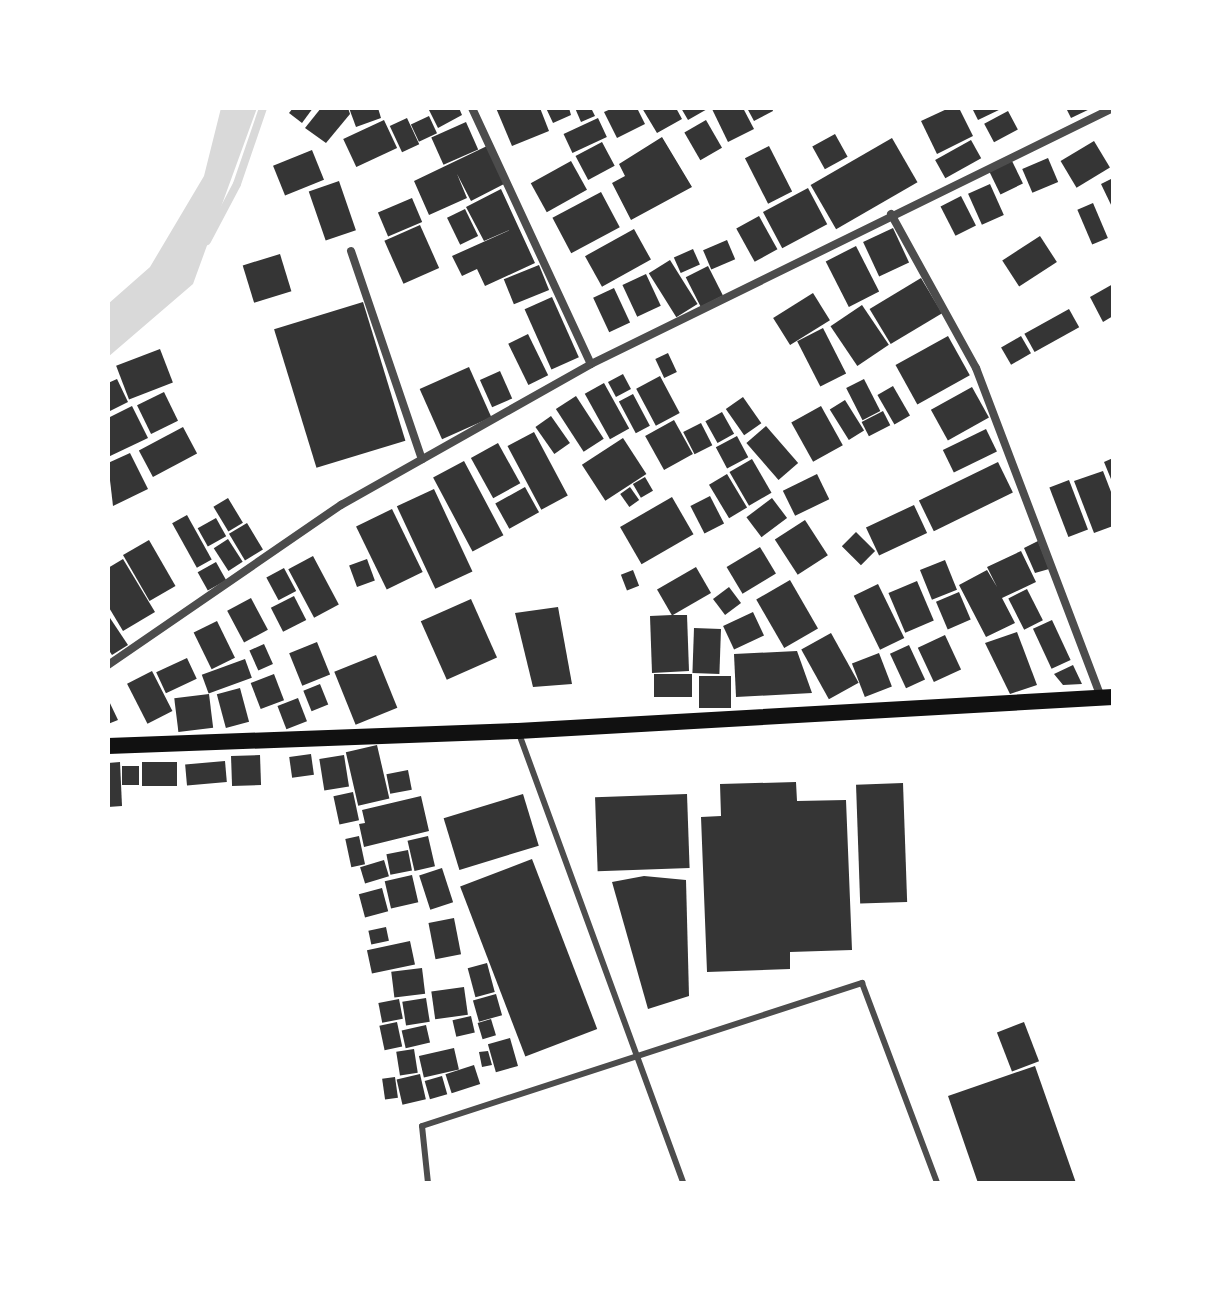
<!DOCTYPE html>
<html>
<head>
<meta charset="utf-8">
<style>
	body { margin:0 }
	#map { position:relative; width:1221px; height:1291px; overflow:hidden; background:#fff; font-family:Roboto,sans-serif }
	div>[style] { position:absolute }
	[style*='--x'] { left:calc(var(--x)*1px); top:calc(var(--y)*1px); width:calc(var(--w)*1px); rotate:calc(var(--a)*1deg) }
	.water>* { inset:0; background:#d9d9d9 }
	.stream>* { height:8px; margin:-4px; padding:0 4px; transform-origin:4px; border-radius:4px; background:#d9d9d9 }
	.building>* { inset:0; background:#353535; transform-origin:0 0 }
	.service>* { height:6px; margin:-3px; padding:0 3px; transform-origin:3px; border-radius:3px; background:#4c4c4c }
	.minor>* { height:8px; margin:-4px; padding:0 4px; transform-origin:4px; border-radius:4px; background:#4c4c4c }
	.secondary>* { height:16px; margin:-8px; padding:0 8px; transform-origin:8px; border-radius:8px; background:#111 }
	span { translate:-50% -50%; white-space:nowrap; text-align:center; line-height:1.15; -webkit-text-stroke:8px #fff; paint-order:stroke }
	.frame { position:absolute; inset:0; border:110px solid #fff; pointer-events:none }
</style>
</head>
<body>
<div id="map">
	<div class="water">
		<i style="clip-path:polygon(221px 108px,257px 108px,193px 284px,108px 357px,108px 304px,150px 267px,204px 176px)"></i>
	</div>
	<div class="stream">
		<i style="--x:207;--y:241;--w:64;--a:-62.2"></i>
		<i style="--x:237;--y:184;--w:80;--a:-71.1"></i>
	</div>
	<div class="building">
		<i style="clip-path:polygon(293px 108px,313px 108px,302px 123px,289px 113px)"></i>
		<i style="clip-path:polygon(321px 108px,348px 108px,350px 114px,326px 143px,305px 128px)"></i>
		<i style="clip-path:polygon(349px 108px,378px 108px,381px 118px,356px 127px)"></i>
		<i style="clip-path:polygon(428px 108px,459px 108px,462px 115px,438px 128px)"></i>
		<i style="clip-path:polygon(496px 108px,540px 108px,549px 131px,512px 146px)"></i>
		<i style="clip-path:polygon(546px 108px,569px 108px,571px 115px,553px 123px)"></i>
		<i style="clip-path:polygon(575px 108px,591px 108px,595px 116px,581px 122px)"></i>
		<i style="clip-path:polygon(613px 108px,637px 108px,645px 124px,617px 138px,604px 112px)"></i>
		<i style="clip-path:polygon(642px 108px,676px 108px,682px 119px,657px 133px)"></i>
		<i style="clip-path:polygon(681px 108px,709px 108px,688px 120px)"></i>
		<i style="clip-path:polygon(743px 108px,754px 129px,728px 142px,712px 109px)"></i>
		<i style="clip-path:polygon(747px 108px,772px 108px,773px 111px,754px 121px)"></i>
		<i style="clip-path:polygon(949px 108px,959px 108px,973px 136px,937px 154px,921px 121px)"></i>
		<i style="clip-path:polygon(972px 108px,1003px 108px,978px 120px)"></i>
		<i style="clip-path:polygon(1066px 108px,1092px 108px,1071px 118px)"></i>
		<i style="left:1008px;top:111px;width:21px;height:27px;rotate:62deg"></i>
		<i style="left:429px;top:116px;width:19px;height:20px;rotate:65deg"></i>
		<i style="left:407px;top:118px;width:29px;height:19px;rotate:65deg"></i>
		<i style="left:598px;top:118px;width:21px;height:38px;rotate:65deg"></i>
		<i style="left:384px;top:120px;width:31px;height:45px;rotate:65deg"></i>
		<i style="left:706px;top:120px;width:32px;height:25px;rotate:60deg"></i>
		<i style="left:466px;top:122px;width:30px;height:38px;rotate:66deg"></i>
		<i style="left:835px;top:134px;width:26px;height:26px;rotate:61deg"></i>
		<i style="clip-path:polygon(662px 137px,692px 187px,631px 220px,612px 183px,625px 176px,619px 164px)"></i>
		<i style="left:892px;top:138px;width:51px;height:94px;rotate:60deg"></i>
		<i style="left:971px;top:140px;width:21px;height:41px;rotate:61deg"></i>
		<i style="left:1094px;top:141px;width:31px;height:39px;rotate:59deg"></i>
		<i style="left:602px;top:142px;width:27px;height:30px;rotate:62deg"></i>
		<i style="clip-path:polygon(487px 146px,506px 183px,471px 201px,457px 174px,467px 198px,429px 215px,414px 181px)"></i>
		<i style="left:769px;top:146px;width:51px;height:27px;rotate:63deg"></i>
		<i style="left:312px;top:150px;width:32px;height:42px;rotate:68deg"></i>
		<i style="left:1048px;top:158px;width:26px;height:28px;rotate:67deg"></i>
		<i style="left:571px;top:161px;width:33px;height:46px;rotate:61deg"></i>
		<i style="left:1012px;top:161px;width:25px;height:25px;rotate:64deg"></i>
		<i style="clip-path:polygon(1113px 178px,1113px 209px,1101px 184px)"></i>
		<i style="left:339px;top:181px;width:52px;height:32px;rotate:71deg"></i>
		<i style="left:990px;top:184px;width:34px;height:24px;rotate:66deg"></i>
		<i style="left:808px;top:188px;width:41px;height:51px;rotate:62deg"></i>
		<i style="clip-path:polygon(501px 189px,535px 263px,485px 286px,477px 269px,462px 276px,452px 256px,512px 229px,484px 241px,466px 207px)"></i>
		<i style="left:601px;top:192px;width:40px;height:55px;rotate:62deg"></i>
		<i style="left:961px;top:196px;width:33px;height:23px;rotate:63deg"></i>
		<i style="left:412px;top:198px;width:26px;height:37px;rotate:67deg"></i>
		<i style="left:1093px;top:203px;width:38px;height:17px;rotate:67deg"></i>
		<i style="left:465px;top:209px;width:30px;height:20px;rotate:64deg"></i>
		<i style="left:759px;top:216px;width:38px;height:26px;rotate:61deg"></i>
		<i style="left:420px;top:225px;width:47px;height:39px;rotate:66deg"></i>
		<i style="left:893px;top:228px;width:38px;height:33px;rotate:65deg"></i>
		<i style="left:634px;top:229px;width:35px;height:56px;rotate:61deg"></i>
		<i style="left:1040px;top:236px;width:31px;height:45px;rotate:57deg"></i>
		<i style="left:727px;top:240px;width:21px;height:26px;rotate:67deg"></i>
		<i style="left:856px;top:246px;width:51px;height:34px;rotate:63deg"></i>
		<i style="left:693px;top:249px;width:17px;height:21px;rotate:66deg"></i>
		<i style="left:280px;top:254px;width:39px;height:39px;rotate:73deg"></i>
		<i style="left:670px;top:260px;width:52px;height:25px;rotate:58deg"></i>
		<i style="left:539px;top:265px;width:27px;height:38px;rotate:68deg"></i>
		<i style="left:708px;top:266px;width:33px;height:25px;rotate:63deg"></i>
		<i style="left:646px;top:274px;width:35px;height:26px;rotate:65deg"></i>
		<i style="left:921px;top:278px;width:41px;height:60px;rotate:59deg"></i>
		<i style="clip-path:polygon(1113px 284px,1113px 316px,1103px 322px,1090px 297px)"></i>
		<i style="left:614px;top:288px;width:38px;height:23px;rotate:65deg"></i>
		<i style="left:813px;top:293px;width:32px;height:47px;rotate:58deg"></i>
		<i style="left:552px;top:297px;width:66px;height:30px;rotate:66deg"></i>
		<i style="left:363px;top:302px;width:145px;height:93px;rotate:73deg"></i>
		<i style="left:862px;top:305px;width:48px;height:38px;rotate:56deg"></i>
		<i style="left:1069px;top:309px;width:21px;height:51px;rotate:61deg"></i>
		<i style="left:823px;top:328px;width:51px;height:29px;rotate:63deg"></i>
		<i style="left:528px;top:334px;width:46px;height:22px;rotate:64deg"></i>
		<i style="left:948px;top:336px;width:45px;height:60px;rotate:61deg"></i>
		<i style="left:1021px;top:336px;width:20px;height:23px;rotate:60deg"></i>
		<i style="left:160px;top:349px;width:36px;height:47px;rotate:69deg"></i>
		<i style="left:668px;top:353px;width:21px;height:14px;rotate:65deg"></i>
		<i style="left:469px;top:367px;width:55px;height:54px;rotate:66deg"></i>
		<i style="left:500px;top:371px;width:30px;height:22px;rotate:66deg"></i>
		<i style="left:623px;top:374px;width:17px;height:17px;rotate:62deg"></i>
		<i style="left:660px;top:376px;width:42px;height:27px;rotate:62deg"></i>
		<i style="clip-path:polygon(117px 379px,128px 402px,110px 411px,108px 383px)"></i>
		<i style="left:864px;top:379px;width:36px;height:20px;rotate:63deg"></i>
		<i style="left:604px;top:383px;width:52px;height:22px;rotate:61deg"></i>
		<i style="left:893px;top:386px;width:34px;height:18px;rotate:60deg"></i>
		<i style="left:972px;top:387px;width:35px;height:47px;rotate:61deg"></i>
		<i style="left:164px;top:392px;width:32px;height:30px;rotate:64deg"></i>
		<i style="left:633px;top:394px;width:36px;height:16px;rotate:62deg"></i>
		<i style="left:576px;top:396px;width:51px;height:24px;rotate:57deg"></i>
		<i style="left:743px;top:397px;width:32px;height:21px;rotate:55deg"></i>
		<i style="left:845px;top:400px;width:36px;height:18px;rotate:58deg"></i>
		<i style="clip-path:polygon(132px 406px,148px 438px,108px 457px,108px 418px)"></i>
		<i style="left:821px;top:406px;width:45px;height:34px;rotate:61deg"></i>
		<i style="left:883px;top:411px;width:16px;height:24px;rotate:63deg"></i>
		<i style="left:722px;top:412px;width:25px;height:19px;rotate:61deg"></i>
		<i style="left:551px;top:416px;width:33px;height:19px;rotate:55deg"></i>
		<i style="left:674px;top:420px;width:39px;height:33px;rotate:61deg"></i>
		<i style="left:701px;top:423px;width:25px;height:20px;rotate:63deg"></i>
		<i style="left:766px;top:426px;width:49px;height:26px;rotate:49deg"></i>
		<i style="left:183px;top:427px;width:30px;height:50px;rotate:62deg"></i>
		<i style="left:986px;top:429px;width:25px;height:48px;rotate:64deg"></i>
		<i style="left:534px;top:432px;width:72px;height:30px;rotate:62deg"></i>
		<i style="left:737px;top:436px;width:24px;height:24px;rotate:62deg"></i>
		<i style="left:623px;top:438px;width:43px;height:49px;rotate:57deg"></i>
		<i style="left:498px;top:443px;width:46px;height:31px;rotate:61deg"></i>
		<i style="clip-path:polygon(130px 453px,148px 489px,113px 506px,108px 463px)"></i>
		<i style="clip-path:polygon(1113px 458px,1113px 484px,1104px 462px)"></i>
		<i style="left:752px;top:459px;width:39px;height:26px;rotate:60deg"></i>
		<i style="left:464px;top:461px;width:84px;height:35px;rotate:62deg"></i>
		<i style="left:998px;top:462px;width:34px;height:88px;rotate:64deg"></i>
		<i style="clip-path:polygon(1103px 471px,1113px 497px,1113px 526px,1094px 533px,1074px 481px)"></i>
		<i style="left:727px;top:474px;width:39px;height:21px;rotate:59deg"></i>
		<i style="left:817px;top:474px;width:28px;height:38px;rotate:64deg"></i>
		<i style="left:645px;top:477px;width:16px;height:14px;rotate:60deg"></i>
		<i style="left:1069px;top:480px;width:53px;height:21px;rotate:69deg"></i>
		<i style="left:525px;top:487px;width:29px;height:34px;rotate:61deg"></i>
		<i style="left:630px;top:487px;width:16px;height:12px;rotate:55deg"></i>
		<i style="left:434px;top:489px;width:91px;height:41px;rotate:65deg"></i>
		<i style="left:710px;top:496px;width:31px;height:22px;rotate:63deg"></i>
		<i style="left:672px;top:497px;width:43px;height:60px;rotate:60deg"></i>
		<i style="left:228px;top:498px;width:29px;height:17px;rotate:59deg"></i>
		<i style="left:772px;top:498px;width:25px;height:32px;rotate:53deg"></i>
		<i style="left:914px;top:505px;width:31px;height:53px;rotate:65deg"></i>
		<i style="left:392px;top:509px;width:70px;height:40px;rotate:64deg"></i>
		<i style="left:187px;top:515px;width:51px;height:17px;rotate:61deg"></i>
		<i style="left:216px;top:518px;width:21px;height:21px;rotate:61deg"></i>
		<i style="left:805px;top:520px;width:42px;height:36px;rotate:57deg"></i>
		<i style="left:247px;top:523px;width:31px;height:21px;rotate:59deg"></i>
		<i style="left:856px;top:532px;width:27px;height:20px;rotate:45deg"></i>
		<i style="left:228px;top:539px;width:27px;height:17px;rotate:57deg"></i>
		<i style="left:149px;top:540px;width:53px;height:30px;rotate:60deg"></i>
		<i style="clip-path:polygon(1038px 541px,1049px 569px,1035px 573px,1024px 548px)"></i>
		<i style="left:760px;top:547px;width:31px;height:39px;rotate:59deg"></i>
		<i style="clip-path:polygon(1021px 551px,1036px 582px,1002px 598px,1015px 623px,986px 637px,959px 585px,987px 570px,997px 587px,987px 567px)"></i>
		<i style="left:313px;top:556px;width:55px;height:28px;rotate:62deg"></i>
		<i style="clip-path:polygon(123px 559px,155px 612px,123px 631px,108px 606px,108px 568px)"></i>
		<i style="left:367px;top:559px;width:23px;height:19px;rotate:70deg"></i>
		<i style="left:945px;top:560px;width:32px;height:27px;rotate:68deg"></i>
		<i style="left:216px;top:562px;width:21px;height:21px;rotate:61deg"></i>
		<i style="left:696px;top:567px;width:30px;height:45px;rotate:60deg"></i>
		<i style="left:284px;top:568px;width:26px;height:20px;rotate:62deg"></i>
		<i style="left:633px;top:570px;width:17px;height:13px;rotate:69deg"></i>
		<i style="left:790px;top:580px;width:56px;height:39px;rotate:60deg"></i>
		<i style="left:917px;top:581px;width:43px;height:31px;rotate:67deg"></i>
		<i style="left:878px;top:584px;width:60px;height:27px;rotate:64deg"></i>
		<i style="left:729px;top:587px;width:20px;height:20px;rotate:53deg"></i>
		<i style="left:1027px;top:589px;width:35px;height:21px;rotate:63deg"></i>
		<i style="left:959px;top:592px;width:30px;height:25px;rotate:67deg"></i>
		<i style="left:294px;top:596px;width:27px;height:26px;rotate:63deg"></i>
		<i style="left:251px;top:598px;width:36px;height:27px;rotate:62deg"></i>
		<i style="left:471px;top:599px;width:64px;height:55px;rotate:66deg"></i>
		<i style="clip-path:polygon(558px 607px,572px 684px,533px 687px,515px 613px)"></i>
		<i style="left:753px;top:612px;width:26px;height:33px;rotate:65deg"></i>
		<i style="clip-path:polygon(108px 615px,128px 645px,112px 655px,108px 649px)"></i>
		<i style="clip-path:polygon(672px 615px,687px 615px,689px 671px,652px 673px,650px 616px)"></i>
		<i style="left:1052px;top:620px;width:44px;height:21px;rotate:65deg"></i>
		<i style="left:217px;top:621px;width:41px;height:26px;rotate:64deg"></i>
		<i style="left:694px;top:628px;width:27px;height:45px;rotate:2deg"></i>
		<i style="clip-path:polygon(1017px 632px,1037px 685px,1010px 694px,985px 643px)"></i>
		<i style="left:831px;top:633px;width:57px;height:34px;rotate:61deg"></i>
		<i style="left:945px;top:635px;width:38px;height:30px;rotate:65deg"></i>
		<i style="left:317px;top:642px;width:35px;height:30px;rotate:68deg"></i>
		<i style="left:264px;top:644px;width:22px;height:16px;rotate:66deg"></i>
		<i style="left:909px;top:645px;width:38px;height:21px;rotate:65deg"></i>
		<i style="clip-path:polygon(797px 651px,812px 693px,736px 697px,734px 654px)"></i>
		<i style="left:879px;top:653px;width:36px;height:29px;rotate:69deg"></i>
		<i style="left:376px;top:655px;width:57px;height:45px;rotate:68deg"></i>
		<i style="left:187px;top:658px;width:23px;height:34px;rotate:65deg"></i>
		<i style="left:245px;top:659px;width:20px;height:46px;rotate:70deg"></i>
		<i style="clip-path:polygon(1073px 665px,1082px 684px,1063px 685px,1054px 674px)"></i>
		<i style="left:152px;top:671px;width:45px;height:28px;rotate:63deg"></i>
		<i style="left:274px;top:674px;width:28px;height:25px;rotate:69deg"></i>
		<i style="left:692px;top:674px;width:23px;height:38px;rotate:90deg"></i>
		<i style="left:699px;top:676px;width:32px;height:32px"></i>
		<i style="left:320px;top:684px;width:22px;height:18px;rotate:68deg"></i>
		<i style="left:240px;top:688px;width:35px;height:24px;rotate:75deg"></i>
		<i style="left:209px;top:694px;width:34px;height:35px;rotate:83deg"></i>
		<i style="left:298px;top:698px;width:25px;height:22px;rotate:69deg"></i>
		<i style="clip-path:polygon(108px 699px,118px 720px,108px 724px)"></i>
		<i style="left:377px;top:745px;width:55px;height:32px;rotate:77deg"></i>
		<i style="left:311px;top:754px;width:21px;height:22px;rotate:82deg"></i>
		<i style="left:260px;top:755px;width:30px;height:29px;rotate:88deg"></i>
		<i style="left:344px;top:755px;width:32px;height:25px;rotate:81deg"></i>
		<i style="left:225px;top:761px;width:21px;height:40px;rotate:85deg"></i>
		<i style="clip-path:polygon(120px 762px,122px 806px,108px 807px,108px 763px)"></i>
		<i style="left:177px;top:762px;width:24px;height:35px;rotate:90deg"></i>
		<i style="left:122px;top:766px;width:17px;height:19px"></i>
		<i style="left:408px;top:770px;width:20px;height:22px;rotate:79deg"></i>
		<i style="clip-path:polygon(796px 782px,797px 801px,846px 800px,852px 950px,790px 952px,790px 969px,707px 972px,701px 817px,721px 816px,720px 784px)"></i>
		<i style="left:903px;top:783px;width:119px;height:47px;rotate:88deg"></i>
		<i style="left:353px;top:792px;width:29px;height:20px;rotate:78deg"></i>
		<i style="left:523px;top:794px;width:54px;height:83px;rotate:73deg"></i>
		<i style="left:687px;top:794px;width:74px;height:92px;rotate:88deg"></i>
		<i style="clip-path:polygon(421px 796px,429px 831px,364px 847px,359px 824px,365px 823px,362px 810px)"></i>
		<i style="left:359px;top:836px;width:29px;height:14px;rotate:78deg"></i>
		<i style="left:428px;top:836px;width:31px;height:21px;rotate:77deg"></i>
		<i style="left:408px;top:850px;width:21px;height:22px;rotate:79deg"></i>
		<i style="left:532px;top:859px;width:182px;height:77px;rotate:69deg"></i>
		<i style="left:384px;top:860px;width:17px;height:25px;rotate:73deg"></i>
		<i style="left:442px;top:868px;width:36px;height:24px;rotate:72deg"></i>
		<i style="left:412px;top:875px;width:28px;height:28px;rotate:77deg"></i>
		<i style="clip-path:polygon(644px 876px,686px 880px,689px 996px,648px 1009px,612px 882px)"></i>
		<i style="left:382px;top:888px;width:24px;height:24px;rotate:75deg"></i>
		<i style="left:454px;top:918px;width:37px;height:26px;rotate:79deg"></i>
		<i style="left:386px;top:927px;width:14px;height:18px;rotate:78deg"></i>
		<i style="left:410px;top:941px;width:24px;height:44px;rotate:78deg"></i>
		<i style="left:487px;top:963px;width:30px;height:20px;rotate:75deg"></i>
		<i style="left:422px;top:968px;width:26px;height:31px;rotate:83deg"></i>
		<i style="left:464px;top:987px;width:28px;height:33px;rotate:82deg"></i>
		<i style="left:496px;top:994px;width:22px;height:24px;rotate:74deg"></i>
		<i style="left:426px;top:998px;width:24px;height:24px;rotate:81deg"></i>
		<i style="left:399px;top:999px;width:20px;height:21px;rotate:79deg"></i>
		<i style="left:471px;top:1016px;width:17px;height:19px;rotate:77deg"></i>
		<i style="left:491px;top:1019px;width:17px;height:14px;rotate:73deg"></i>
		<i style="left:397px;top:1022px;width:25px;height:18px;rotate:78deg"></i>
		<i style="left:1024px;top:1022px;width:42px;height:29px;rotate:69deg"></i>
		<i style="left:426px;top:1025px;width:18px;height:25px;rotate:77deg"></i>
		<i style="left:510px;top:1038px;width:29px;height:23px;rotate:74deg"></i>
		<i style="left:454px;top:1048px;width:22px;height:36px;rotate:77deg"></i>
		<i style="left:414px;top:1049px;width:24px;height:18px;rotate:81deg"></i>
		<i style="clip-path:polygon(488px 1051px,492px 1065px,482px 1067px,479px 1052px)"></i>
		<i style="left:474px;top:1065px;width:20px;height:30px;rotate:72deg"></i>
		<i style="clip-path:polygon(1035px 1066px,1076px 1183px,978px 1183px,948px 1096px)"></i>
		<i style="left:420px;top:1074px;width:26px;height:24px;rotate:77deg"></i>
		<i style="left:442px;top:1076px;width:19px;height:18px;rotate:74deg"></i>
		<i style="left:395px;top:1077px;width:21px;height:13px;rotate:82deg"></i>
	</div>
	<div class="service">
		<i style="--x:518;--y:731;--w:481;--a:69.9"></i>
		<i style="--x:428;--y:1183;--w:57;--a:-96"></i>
		<i style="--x:422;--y:1126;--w:463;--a:-18"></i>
		<i style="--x:862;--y:983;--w:214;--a:69.4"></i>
	</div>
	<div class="minor">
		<i style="--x:472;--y:108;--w:282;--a:65.1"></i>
		<i style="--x:891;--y:214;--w:176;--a:61.1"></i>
		<i style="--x:976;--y:368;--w:352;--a:69.2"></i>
		<i style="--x:351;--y:251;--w:220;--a:71.2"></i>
		<i style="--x:108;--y:665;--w:283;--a:-34.5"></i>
		<i style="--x:341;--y:505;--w:287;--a:-29.4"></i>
		<i style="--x:591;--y:364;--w:581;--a:-26.12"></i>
	</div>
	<div class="secondary">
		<i style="--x:108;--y:746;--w:410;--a:-2.1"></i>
		<i style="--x:518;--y:731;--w:596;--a:-3.27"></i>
	</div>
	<div class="frame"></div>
</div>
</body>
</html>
